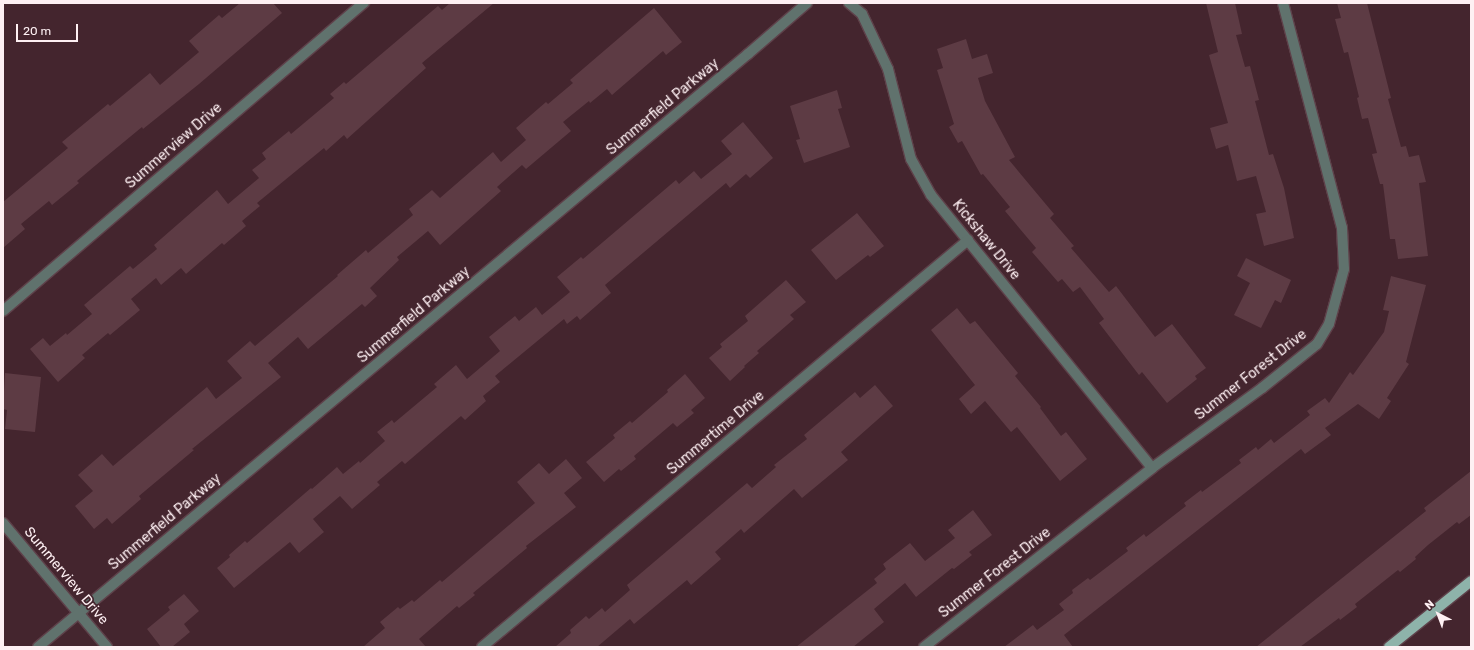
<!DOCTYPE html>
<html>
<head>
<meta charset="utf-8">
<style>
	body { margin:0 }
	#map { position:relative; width:1474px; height:650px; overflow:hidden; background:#44252e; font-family:Rubik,sans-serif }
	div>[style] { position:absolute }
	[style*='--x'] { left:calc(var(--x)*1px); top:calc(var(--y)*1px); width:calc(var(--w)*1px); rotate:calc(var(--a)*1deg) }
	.building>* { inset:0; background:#5d3b44 }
	.roads { filter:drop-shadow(1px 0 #5e414a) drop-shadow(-1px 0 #5e414a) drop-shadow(0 1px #5e414a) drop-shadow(0 -1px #5e414a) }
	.minor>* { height:10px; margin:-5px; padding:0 5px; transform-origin:5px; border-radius:5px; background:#60726d }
	.major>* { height:10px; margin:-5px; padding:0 5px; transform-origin:5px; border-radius:5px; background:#8eb3aa }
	span { translate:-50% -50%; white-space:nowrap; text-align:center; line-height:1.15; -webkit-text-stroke:3.5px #44252e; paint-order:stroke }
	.street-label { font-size:14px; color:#fef0f3 }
	.frame { position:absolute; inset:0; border:4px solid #fef0f3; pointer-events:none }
	.north { position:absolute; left:1418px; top:594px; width:40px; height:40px; -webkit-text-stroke:3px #44252e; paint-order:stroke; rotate:318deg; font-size:11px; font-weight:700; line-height:16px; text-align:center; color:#fef0f3 }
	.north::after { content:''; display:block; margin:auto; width:14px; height:18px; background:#fef0f3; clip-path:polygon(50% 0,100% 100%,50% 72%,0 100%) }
	.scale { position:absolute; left:16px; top:24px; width:62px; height:18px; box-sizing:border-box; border:2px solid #fef0f3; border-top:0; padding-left:5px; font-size:12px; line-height:14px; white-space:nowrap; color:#fef0f3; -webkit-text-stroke:3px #44252e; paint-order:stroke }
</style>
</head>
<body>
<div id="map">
	<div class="building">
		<i style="clip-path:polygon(240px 3px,273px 3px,282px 13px,199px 84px,143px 129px,142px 127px,96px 165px,77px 181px,79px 183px,52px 205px,49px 201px,21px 224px,25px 229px,3px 248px,3px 202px,68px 148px,62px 142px,108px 104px,110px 106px,150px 73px,160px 85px,199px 52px,189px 41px,219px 15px,222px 18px)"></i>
		<i style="clip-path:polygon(450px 3px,494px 3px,422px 63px,426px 68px,347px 139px,344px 135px,326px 151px,324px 148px,257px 203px,260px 206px,242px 221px,246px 226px,224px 245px,222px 243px,186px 274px,181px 268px,161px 285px,156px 278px,131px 299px,140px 310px,110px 335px,108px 333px,82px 355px,85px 358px,58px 382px,30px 349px,43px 338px,50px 346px,66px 333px,67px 335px,92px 314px,84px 305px,130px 266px,133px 269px,157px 249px,154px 245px,217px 190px,228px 204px,259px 178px,252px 170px,266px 159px,262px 153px,289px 131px,291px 134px,334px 98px,330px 94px,344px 82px,346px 84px,438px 6px,442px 10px)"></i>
		<i style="clip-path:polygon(1206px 3px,1235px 3px,1242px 34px,1236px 35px,1245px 67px,1250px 66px,1259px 100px,1255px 101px,1269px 155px,1273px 154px,1284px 188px,1294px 238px,1264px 246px,1256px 214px,1266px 212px,1256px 176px,1237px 181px,1228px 145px,1216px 149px,1210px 128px,1228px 123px,1209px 55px,1218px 52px)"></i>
		<i style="clip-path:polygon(1337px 3px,1367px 3px,1391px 98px,1388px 99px,1401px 147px,1406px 146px,1409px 157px,1419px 155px,1426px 182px,1419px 183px,1428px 256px,1398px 259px,1395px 239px,1390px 239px,1383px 184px,1380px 184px,1372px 154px,1377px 153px,1368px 118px,1362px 119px,1357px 98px,1359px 97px,1348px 52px,1344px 53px,1335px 19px,1341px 18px)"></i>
		<i style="clip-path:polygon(654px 8px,682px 42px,666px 55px,663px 51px,612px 95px,607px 89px,590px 103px,589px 101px,563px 122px,571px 131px,526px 169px,522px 165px,497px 187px,501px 191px,440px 245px,428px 231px,397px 257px,399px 260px,370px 288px,377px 296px,365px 307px,362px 304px,308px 349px,298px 337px,268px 363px,281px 377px,192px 449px,194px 450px,139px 496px,141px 499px,112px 524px,107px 518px,94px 529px,75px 506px,93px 491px,78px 475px,102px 454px,113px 466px,207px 387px,216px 399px,242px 378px,227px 361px,250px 341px,255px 346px,338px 276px,337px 275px,366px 250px,368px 253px,413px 215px,409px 209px,432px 190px,440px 198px,493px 152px,501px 162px,526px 140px,516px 128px,546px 102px,548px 104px,573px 83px,570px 80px)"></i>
		<i style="clip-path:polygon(966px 39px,972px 59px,987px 54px,993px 73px,978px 78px,985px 101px,1015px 157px,1009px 160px,1054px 214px,1050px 218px,1074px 246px,1071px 248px,1109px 292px,1116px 286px,1155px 337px,1172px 324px,1206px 368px,1195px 376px,1197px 379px,1167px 403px,1142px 372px,1139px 375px,1099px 323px,1104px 319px,1080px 287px,1073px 292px,1062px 279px,1058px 282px,1032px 252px,1036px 248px,1005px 211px,1010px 207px,983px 174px,981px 175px,962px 141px,958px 143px,949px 127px,954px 124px,937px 70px,943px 68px,937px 49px)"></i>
		<i style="clip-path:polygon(837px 90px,842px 108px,838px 109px,850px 147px,804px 163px,796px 140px,800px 139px,790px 106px)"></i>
		<i style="clip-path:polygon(743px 122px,773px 158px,750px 178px,746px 174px,730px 188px,726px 183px,605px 285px,611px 293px,580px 320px,577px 316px,567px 324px,564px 319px,495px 376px,500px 382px,483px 396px,486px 401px,465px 420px,461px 416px,405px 464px,402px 461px,377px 482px,380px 485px,352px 509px,340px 496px,313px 519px,324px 532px,299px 553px,290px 542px,234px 588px,217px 568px,230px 557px,229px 555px,245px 541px,247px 543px,311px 488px,312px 489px,337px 467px,343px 474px,359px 461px,360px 463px,385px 441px,377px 432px,392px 420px,394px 423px,437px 387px,434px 384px,456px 365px,467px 379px,500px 351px,489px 337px,515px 316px,519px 321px,536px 307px,542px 315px,570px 292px,557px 277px,581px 257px,583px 259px,676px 180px,679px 184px,694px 171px,701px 179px,732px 154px,721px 141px)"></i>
		<i style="clip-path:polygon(857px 213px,884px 246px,870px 257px,868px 255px,836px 280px,811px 250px)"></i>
		<i style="clip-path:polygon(1246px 258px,1291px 280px,1281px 303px,1275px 300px,1261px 328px,1234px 315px,1250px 283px,1237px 276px)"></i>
		<i style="clip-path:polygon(1391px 276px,1426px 285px,1406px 362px,1409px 364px,1387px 398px,1391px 401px,1379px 419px,1358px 404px,1325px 428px,1331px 435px,1305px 454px,1301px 449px,1064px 635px,1073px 647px,1004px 647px,1033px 625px,1037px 630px,1064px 610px,1059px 604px,1073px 593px,1072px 590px,1088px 578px,1090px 580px,1128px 551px,1126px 548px,1144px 534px,1146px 537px,1186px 506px,1184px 503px,1201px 490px,1202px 492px,1241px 463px,1239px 460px,1256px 447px,1258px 450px,1271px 439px,1274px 443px,1310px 415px,1307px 411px,1325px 398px,1329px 403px,1350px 372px,1353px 375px,1384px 332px,1389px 311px,1383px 310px)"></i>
		<i style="clip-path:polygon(786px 280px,806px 302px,790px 315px,794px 319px,757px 351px,759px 353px,744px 366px,745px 367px,730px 381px,709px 358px,722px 347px,720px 344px,748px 321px,745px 316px)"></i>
		<i style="clip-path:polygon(957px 308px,970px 324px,975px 321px,1018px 373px,1015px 376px,1041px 407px,1040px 408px,1061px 436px,1066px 432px,1087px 459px,1060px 481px,1017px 427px,1011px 432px,985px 401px,971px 414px,959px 399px,975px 385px,931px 330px)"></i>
		<i style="clip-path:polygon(5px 373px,41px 377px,35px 432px,5px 429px,7px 410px,3px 409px)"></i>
		<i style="clip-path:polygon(685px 374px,705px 398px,691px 410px,694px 413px,677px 427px,673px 423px,634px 456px,636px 459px,621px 471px,619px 469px,604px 482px,586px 462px,615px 438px,613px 435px,630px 421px,632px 423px,668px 392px,667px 390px)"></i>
		<i style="clip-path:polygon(875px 385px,893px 406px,841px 452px,848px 460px,802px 498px,794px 489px,744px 533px,741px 529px,715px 552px,721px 559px,691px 585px,687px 580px,634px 624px,630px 619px,597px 647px,555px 647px,571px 633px,570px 630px,586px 616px,589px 619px,602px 608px,605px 612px,630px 590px,627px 585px,747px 483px,752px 488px,776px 467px,774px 465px,807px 439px,804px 435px,855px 392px,860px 398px)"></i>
		<i style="clip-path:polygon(566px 459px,582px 478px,564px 493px,576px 507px,526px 546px,527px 548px,473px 593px,475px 595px,459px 608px,457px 606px,419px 639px,426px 647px,363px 647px,385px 628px,380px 622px,398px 607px,400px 609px,412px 600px,414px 602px,440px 580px,442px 582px,535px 503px,517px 482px,539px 463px,549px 474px)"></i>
		<i style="clip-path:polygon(1471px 471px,1471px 515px,1459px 524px,1457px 522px,1428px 545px,1415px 557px,1416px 559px,1400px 572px,1398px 570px,1355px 604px,1357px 607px,1340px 620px,1339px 618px,1300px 647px,1256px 647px,1426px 511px,1424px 508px)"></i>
		<i style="clip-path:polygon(973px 510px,992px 535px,969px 552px,972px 555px,954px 569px,952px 568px,916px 597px,905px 583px,874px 609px,884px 622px,853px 647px,796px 647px,877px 583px,874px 579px,886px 569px,883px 564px,910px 543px,925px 561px,955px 538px,948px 530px)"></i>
		<i style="clip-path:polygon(184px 594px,199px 611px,184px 624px,190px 632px,172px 647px,161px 647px,147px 629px,170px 610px,168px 607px)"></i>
	</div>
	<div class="roads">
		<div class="minor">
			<i style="--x:849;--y:3;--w:17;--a:40"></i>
			<i style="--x:862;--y:14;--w:61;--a:64.7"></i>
			<i style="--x:888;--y:69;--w:93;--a:75.7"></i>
			<i style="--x:911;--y:159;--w:41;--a:60.9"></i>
			<i style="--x:931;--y:195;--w:351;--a:51"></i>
			<i style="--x:3;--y:311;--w:475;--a:-40.5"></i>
			<i style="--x:3;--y:523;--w:162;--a:50"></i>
			<i style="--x:38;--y:647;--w:925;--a:-39.87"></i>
			<i style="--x:748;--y:54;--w:78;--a:-40.8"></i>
			<i style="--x:482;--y:647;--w:634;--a:-39.94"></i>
			<i style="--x:924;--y:647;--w:290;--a:-38.1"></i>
			<i style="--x:1152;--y:468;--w:136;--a:-36"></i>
			<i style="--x:1262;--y:388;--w:70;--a:-38.7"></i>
			<i style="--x:1317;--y:344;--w:23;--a:-59"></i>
			<i style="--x:1329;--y:324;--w:57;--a:-74.7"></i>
			<i style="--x:1344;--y:269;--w:41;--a:-92.8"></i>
			<i style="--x:1342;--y:228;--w:233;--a:-104.7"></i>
		</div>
		<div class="major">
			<i style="--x:1389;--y:647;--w:105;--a:-38.8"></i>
		</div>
	</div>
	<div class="street-label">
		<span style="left:663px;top:107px;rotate:-40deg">Summerfield Parkway</span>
		<span style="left:174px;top:146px;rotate:-41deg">Summerview Drive</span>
		<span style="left:986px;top:240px;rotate:51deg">Kickshaw Drive</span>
		<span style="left:414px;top:315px;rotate:-40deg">Summerfield Parkway</span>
		<span style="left:1251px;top:375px;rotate:-38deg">Summer Forest Drive</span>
		<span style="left:716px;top:433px;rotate:-40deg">Summertime Drive</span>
		<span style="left:165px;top:522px;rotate:-40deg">Summerfield Parkway</span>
		<span style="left:995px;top:573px;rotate:-38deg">Summer Forest Drive</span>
		<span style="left:66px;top:576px;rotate:50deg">Summerview Drive</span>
	</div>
	<div class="frame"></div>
	<div class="north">N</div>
	<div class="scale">20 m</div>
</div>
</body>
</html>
